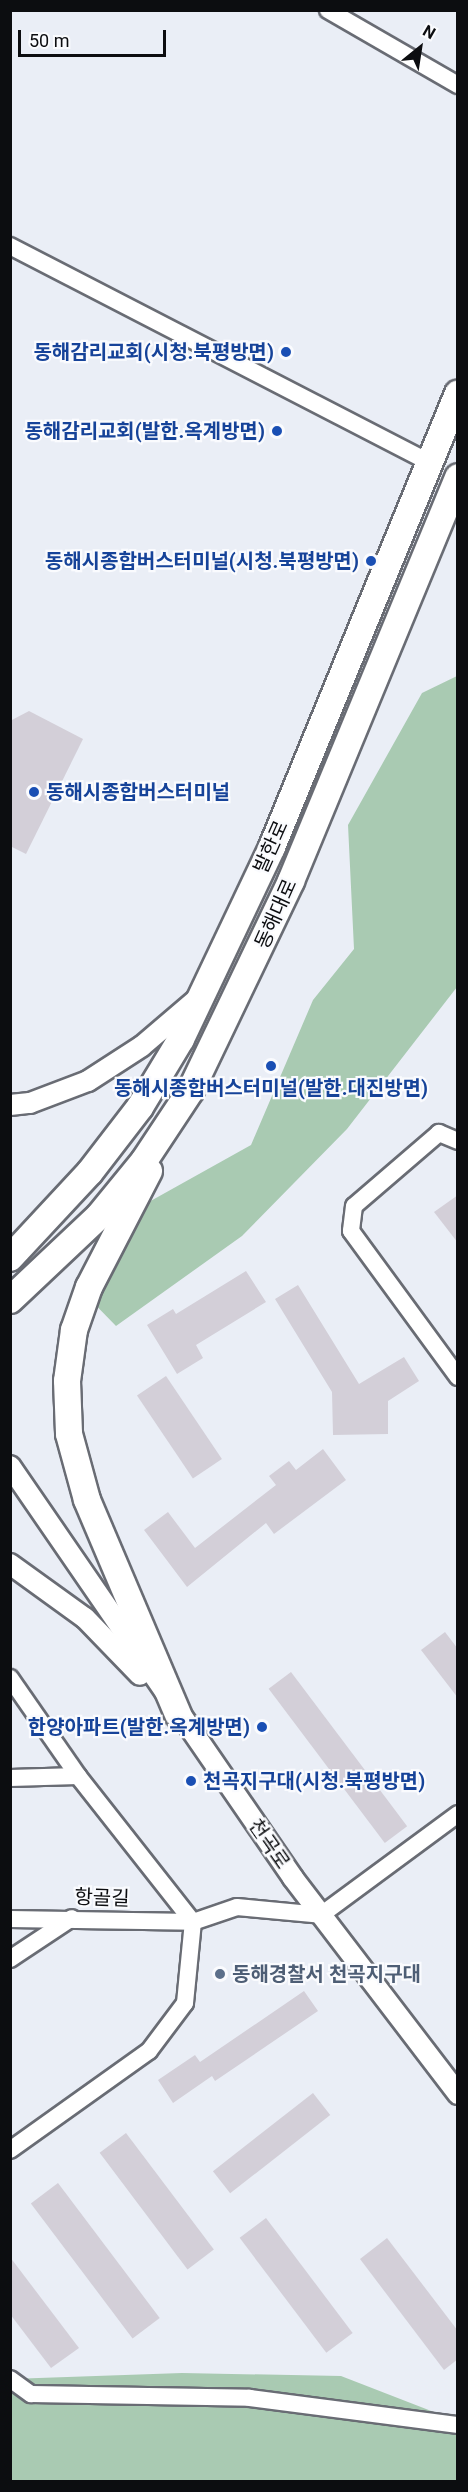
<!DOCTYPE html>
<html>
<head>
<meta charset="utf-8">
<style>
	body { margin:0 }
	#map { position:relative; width:468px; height:2492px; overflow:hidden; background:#eaeef6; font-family:Roboto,"Noto Sans KR",sans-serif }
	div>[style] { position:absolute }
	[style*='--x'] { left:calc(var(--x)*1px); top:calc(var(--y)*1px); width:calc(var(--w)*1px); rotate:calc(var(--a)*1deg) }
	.green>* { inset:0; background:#a9cab2 }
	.building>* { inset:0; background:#d3cfd8; transform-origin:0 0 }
	.roads { filter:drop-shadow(2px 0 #696c74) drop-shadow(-2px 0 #696c74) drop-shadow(0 2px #696c74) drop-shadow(0 -2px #696c74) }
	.minor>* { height:16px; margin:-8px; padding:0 8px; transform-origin:8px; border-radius:8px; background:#fff }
	.tertiary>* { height:20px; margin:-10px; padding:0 10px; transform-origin:10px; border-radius:10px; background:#fff }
	.primary>* { height:26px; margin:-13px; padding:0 13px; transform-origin:13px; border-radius:13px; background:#fff }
	.dots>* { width:16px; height:16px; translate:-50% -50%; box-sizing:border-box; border:3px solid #fafbfe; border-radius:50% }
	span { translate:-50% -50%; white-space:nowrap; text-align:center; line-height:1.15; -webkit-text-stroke:4.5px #fafbfe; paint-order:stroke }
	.transit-label { font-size:20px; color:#164399; font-weight:700 }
	.right { translate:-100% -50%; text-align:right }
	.left { translate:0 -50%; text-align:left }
	.street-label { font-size:20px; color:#0c0d10 }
	.service-label { font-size:20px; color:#4e5e75; font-weight:700 }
	.frame { position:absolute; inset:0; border:12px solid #0c0d10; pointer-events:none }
	.north { position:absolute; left:390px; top:18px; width:60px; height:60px; -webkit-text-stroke:4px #fafbfe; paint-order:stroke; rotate:30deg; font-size:16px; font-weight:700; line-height:24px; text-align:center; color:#0c0d10 }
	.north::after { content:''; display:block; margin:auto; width:21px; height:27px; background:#0c0d10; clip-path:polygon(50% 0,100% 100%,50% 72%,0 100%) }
	.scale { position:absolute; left:18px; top:30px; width:148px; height:27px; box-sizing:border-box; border:3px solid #0c0d10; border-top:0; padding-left:8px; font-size:18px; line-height:21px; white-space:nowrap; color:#0c0d10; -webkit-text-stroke:4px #fafbfe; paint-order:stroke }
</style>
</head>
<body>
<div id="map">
	<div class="green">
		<i style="clip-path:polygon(457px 676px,457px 987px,347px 1129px,242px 1236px,116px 1326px,77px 1286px,147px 1203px,251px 1145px,313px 1000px,354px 949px,348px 825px,422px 693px)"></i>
		<i style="clip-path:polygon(182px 2373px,341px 2376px,457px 2421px,457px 2481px,11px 2481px,10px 2379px)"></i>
	</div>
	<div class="building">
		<i style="clip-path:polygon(29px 711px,83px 739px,26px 854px,10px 846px,10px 721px)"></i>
		<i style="clip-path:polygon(458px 1195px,458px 1243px,434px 1212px)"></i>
		<i style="clip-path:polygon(246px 1271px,266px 1302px,196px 1345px,203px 1358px,177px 1374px,147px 1325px,173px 1309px,176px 1314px)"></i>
		<i style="clip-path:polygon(298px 1285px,359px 1384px,404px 1357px,419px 1381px,388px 1401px,388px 1434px,333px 1435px,332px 1392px,275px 1299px)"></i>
		<i style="left:166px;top:1376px;width:100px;height:35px;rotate:56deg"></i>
		<i style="clip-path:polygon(323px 1449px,346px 1480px,274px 1534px,266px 1523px,187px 1587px,144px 1530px,168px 1512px,195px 1548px,276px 1485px,269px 1476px,289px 1461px,296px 1470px)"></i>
		<i style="clip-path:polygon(445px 1632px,458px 1649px,458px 1698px,421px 1650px)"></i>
		<i style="left:291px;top:1672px;width:193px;height:28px;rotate:53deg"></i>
		<i style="clip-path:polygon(304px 1991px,318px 2011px,215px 2081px,212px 2076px,173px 2103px,158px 2080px,195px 2055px,200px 2062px)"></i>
		<i style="left:313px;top:2093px;width:28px;height:127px;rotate:52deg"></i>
		<i style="left:126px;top:2133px;width:146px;height:33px;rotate:53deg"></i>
		<i style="left:58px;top:2183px;width:169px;height:34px;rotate:53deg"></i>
		<i style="left:266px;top:2218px;width:144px;height:33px;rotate:53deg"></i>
		<i style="clip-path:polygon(387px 2238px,458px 2331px,458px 2359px,444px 2370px,360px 2259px)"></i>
		<i style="clip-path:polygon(10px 2257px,79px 2348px,51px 2368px,10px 2314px)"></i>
	</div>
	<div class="roads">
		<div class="minor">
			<i style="--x:328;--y:10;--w:150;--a:30"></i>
			<i style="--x:10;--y:246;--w:471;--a:27.3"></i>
			<i style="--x:458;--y:1141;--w:21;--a:-157"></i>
			<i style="--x:439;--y:1133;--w:112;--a:139.3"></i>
			<i style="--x:354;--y:1206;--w:25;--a:97"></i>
			<i style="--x:351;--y:1231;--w:181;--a:53.8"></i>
			<i style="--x:10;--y:1678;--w:119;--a:55.2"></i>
			<i style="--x:78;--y:1776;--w:186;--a:51.8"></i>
			<i style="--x:10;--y:1778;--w:68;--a:-1.7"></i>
			<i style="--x:10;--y:1919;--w:183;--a:0.9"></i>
			<i style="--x:10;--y:1959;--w:74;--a:-33.5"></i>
			<i style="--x:10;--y:2150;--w:171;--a:-35.5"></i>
			<i style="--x:149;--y:2051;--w:60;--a:-53.1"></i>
			<i style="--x:185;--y:2003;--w:81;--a:-84.4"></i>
			<i style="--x:193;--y:1922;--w:46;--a:-18.8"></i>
			<i style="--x:237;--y:1907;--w:84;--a:5.4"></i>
			<i style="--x:321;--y:1915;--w:170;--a:-36.4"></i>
			<i style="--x:10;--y:2379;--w:26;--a:36"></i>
			<i style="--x:31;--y:2394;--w:219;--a:1"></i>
			<i style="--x:250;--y:2398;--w:210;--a:7.4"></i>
		</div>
		<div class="tertiary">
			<i style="--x:10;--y:1105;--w:20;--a:-6"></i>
			<i style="--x:30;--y:1103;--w:62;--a:-20.8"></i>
			<i style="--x:88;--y:1081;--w:64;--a:-32.9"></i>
			<i style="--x:142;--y:1046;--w:72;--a:-40.5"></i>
			<i style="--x:10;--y:1466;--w:500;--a:55.5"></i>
			<i style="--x:293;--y:1878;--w:272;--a:52.6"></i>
			<i style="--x:10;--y:1564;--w:92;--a:35.8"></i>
			<i style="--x:85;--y:1618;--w:79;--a:46"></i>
		</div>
		<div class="primary">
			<i style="--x:149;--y:1171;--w:131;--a:117.3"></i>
			<i style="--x:89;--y:1287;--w:46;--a:109.2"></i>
			<i style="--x:74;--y:1330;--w:51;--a:97.8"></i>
			<i style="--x:67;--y:1381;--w:53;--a:87.8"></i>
			<i style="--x:69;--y:1434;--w:68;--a:74.7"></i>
			<i style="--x:87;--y:1500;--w:233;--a:67"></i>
			<i style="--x:10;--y:1258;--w:117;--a:-47.1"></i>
			<i style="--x:90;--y:1172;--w:82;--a:-52.4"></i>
			<i style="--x:140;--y:1107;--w:79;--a:-58.9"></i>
			<i style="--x:181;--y:1039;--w:212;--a:-64.6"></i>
			<i style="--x:272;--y:847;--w:490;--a:-67.7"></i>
			<i style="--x:10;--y:1300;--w:122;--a:-43.3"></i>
			<i style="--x:99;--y:1216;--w:71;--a:-50.7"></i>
			<i style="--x:144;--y:1161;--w:85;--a:-56.5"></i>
			<i style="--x:191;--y:1090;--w:232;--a:-64.4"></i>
			<i style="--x:291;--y:881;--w:437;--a:-67.5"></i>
		</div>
	</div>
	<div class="dots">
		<i style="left:286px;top:352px;background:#1a4fb4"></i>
		<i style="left:277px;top:431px;background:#1a4fb4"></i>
		<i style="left:371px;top:561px;background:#1a4fb4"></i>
		<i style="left:34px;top:792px;background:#1a4fb4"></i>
		<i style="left:271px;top:1066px;background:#1a4fb4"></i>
		<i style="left:262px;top:1727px;background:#1a4fb4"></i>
		<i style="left:191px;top:1781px;background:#1a4fb4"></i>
		<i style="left:220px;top:1974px;background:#5c6f8a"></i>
	</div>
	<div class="transit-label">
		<span class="right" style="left:274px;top:352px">동해감리교회(시청.북평방면)</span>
		<span class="right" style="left:265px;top:431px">동해감리교회(발한.옥계방면)</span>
		<span class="right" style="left:359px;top:561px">동해시종합버스터미널(시청.북평방면)</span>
		<span class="left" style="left:46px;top:792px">동해시종합버스터미널</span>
		<span style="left:271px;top:1088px">동해시종합버스터미널(발한.대진방면)</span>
		<span class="right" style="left:250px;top:1727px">한양아파트(발한.옥계방면)</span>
		<span class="left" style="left:203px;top:1781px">천곡지구대(시청.북평방면)</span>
	</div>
	<div class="street-label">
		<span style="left:271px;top:847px;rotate:-66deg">발한로</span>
		<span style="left:276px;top:914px;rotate:-66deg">동해대로</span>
		<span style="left:269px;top:1844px;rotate:55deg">천곡로</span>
		<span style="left:102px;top:1898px;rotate:2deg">항골길</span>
	</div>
	<div class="service-label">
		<span class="left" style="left:232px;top:1974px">동해경찰서 천곡지구대</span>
	</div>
	<div class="frame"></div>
	<div class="north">N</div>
	<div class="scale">50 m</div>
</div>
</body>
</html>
